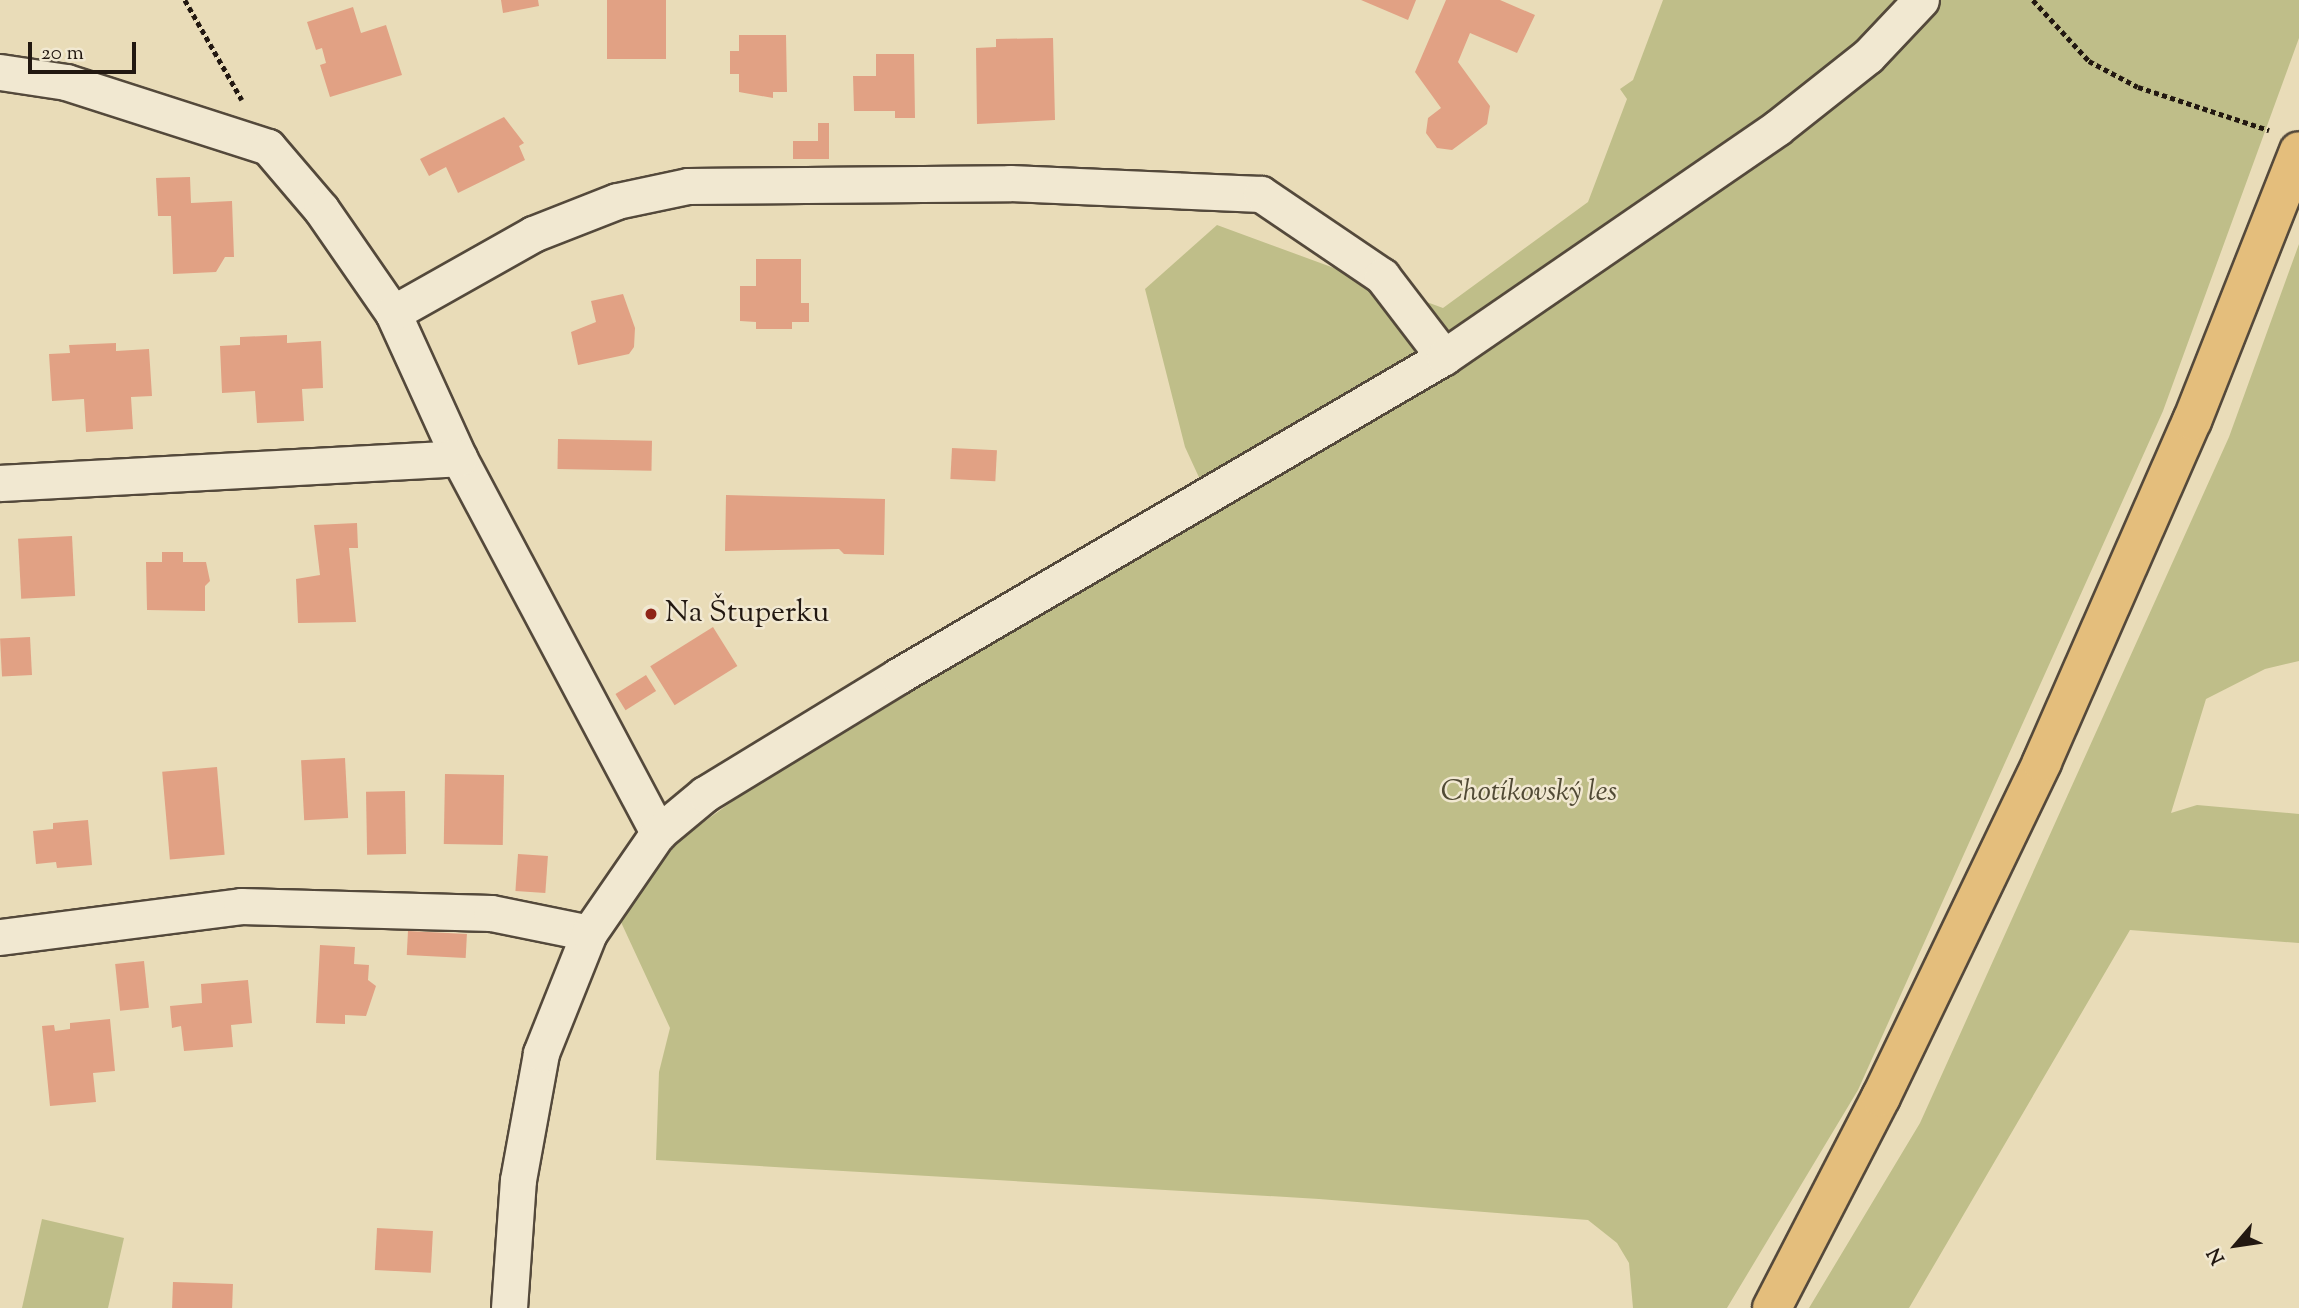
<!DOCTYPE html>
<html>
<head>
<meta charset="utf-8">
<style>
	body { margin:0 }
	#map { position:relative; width:2299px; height:1308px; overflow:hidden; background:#e9dcb8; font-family:"Sorts Mill Goudy",serif }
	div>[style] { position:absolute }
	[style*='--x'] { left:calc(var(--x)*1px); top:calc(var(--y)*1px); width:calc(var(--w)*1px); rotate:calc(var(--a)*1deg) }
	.green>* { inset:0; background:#bfbe89 }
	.building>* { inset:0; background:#e1a184; transform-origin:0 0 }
	.path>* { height:4.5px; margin-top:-2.25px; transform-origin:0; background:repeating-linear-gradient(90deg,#221811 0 5px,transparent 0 8.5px) }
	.roads { filter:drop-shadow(2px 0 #54493b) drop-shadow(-2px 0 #54493b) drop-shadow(0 2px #54493b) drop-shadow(0 -2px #54493b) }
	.minor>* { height:35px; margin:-17.5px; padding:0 17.5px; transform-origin:17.5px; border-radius:17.5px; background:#f1e8d1 }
	.primary>* { height:38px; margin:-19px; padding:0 19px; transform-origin:19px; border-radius:19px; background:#e4be7c }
	.dots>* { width:19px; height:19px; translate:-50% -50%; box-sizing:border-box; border:4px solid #f1e8d1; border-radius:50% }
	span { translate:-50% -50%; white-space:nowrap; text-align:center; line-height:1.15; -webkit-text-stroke:5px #f1e8d1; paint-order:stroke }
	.poi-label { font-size:30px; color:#221811 }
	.left { translate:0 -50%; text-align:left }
	.park-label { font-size:30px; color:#514a35; font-style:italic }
	.north { position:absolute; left:2201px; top:1210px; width:70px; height:70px; -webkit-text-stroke:5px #f1e8d1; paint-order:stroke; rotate:241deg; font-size:19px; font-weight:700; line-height:28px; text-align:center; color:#221811 }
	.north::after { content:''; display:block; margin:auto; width:24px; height:32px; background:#221811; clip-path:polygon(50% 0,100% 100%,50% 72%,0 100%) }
	.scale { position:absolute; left:28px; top:42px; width:108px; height:32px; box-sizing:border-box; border:4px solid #221811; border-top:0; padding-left:9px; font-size:21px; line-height:24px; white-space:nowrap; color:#221811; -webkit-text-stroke:5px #f1e8d1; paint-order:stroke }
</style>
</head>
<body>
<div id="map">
	<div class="green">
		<i style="clip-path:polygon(1663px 0,2299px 0,2299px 38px,2163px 411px,1858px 1090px,1727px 1308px,1633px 1308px,1629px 1263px,1617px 1243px,1588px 1220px,1319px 1199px,656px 1160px,659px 1072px,670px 1028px,620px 920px,660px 854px,811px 744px,1215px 512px,1185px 447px,1145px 289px,1217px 225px,1443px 308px,1588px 202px,1627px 99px,1620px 89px,1633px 80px)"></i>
		<i style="clip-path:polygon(2299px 244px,2299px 661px,2265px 669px,2206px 699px,2171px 813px,2197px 805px,2299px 814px,2299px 943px,2130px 930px,1909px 1308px,1809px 1308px,1920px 1123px,2229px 437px)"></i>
		<i style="clip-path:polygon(42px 1219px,124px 1238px,108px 1308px,22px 1308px)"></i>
	</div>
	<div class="building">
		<i style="clip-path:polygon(501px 0,538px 0,539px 6px,503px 13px)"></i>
		<i style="left:607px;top:0;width:59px;height:59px"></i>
		<i style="clip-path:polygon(1361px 0,1416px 0,1408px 20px)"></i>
		<i style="clip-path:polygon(1446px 0,1500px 0,1535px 15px,1517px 53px,1470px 33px,1458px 62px,1490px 106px,1487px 124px,1452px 150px,1437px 148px,1426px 133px,1428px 118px,1441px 108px,1415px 72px)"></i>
		<i style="clip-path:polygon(353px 7px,361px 33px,386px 25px,402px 75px,330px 97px,320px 65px,326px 63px,322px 48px,316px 50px,307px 22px)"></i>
		<i style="clip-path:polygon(739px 35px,786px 35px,787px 92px,773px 92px,773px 98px,739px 92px,739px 74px,730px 74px,730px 51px,739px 51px)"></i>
		<i style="clip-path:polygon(1053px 38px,1055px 120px,977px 124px,976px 48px,996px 47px,996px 39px)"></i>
		<i style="clip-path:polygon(876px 54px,914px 54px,915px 118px,895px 118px,895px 111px,854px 111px,853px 76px,876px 76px)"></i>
		<i style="clip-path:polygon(504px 117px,524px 143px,519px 146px,525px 160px,458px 193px,446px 167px,429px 176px,420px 159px)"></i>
		<i style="clip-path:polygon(818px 123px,829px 123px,829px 159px,793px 159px,793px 141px,818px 141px)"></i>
		<i style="clip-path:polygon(190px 177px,191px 203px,232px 201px,234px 257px,225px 257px,216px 272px,173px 274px,171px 216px,158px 216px,156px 178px)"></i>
		<i style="clip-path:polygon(756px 259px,801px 259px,801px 303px,809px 303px,809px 322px,792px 322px,792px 329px,756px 329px,756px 322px,740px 321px,740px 286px,756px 286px)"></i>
		<i style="clip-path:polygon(623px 294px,635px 328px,634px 347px,629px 354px,578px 365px,571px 332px,596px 322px,591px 301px)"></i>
		<i style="clip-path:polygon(287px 335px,287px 343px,321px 341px,323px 388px,302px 389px,304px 421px,257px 423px,255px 391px,222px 393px,220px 346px,240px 345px,240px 337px)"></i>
		<i style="clip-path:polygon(116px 343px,116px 351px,149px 349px,152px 396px,131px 397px,133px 429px,86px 432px,84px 399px,52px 401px,49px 354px,70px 353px,69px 345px)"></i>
		<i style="left:558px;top:439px;width:94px;height:30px;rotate:1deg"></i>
		<i style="left:952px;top:448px;width:45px;height:31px;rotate:3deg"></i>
		<i style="clip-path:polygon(726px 495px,885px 499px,884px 555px,844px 554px,839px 549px,725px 551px)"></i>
		<i style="clip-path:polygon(357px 523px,358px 548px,349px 548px,356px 622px,298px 623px,296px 579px,320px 575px,314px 525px)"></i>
		<i style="left:72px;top:536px;width:60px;height:54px;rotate:87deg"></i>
		<i style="clip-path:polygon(162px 552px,183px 552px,183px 562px,206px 562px,210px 581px,205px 586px,205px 611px,147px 610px,146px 562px,162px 562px)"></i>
		<i style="left:713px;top:627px;width:46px;height:74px;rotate:58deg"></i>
		<i style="left:30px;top:637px;width:38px;height:30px;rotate:87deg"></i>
		<i style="left:646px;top:675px;width:19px;height:36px;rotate:58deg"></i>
		<i style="left:345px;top:758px;width:60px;height:44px;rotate:87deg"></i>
		<i style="left:217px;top:767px;width:88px;height:55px;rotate:85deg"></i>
		<i style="left:445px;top:774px;width:59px;height:70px;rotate:1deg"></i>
		<i style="left:405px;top:791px;width:63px;height:39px;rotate:89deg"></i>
		<i style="clip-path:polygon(88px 820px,92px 865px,57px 868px,56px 862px,36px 864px,33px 831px,53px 829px,53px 823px)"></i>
		<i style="left:518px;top:854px;width:30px;height:37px;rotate:4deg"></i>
		<i style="left:408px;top:931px;width:59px;height:24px;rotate:3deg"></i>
		<i style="clip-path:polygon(320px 945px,355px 947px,354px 964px,369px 965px,368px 980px,376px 986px,366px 1016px,345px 1015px,345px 1024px,316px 1023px)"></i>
		<i style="left:144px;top:961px;width:47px;height:29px;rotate:84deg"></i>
		<i style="clip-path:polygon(248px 980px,252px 1023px,231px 1025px,233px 1047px,184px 1051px,181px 1026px,172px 1028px,170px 1006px,202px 1003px,201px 984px)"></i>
		<i style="clip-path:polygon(110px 1019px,115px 1071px,93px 1073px,96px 1102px,50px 1106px,42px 1026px,54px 1025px,55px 1031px,70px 1029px,70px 1023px)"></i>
		<i style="left:377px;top:1228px;width:56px;height:42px;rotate:3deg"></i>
		<i style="left:173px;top:1282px;width:60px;height:26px;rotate:2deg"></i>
	</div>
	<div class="path">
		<i style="--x:185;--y:0;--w:115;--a:60.3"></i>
		<i style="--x:2033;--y:0;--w:83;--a:47.4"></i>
		<i style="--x:2089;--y:61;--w:55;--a:28"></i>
		<i style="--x:2138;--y:87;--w:138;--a:18.2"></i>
	</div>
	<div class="roads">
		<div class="minor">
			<i style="--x:0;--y:72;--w:67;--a:8.6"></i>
			<i style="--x:66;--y:82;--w:212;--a:17.8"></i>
			<i style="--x:268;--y:147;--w:82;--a:49.5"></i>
			<i style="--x:321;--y:209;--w:126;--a:55.3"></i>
			<i style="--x:393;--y:313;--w:159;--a:65.5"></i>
			<i style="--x:459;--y:458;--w:425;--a:62"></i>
			<i style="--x:393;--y:313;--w:161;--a:-29.4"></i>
			<i style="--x:533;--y:234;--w:90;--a:-21.4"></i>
			<i style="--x:617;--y:201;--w:73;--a:-11.9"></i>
			<i style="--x:688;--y:186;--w:322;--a:-0.5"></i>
			<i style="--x:1010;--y:183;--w:251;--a:2.5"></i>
			<i style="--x:1261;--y:194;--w:146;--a:34.1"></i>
			<i style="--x:1382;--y:276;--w:102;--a:52.6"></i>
			<i style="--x:0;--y:483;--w:460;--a:-3.1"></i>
			<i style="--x:0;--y:937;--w:243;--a:-7.3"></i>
			<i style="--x:241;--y:906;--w:250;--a:1.6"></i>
			<i style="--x:491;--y:913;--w:100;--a:11.5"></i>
			<i style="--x:509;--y:1308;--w:128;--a:-86"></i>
			<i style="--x:518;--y:1180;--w:129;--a:-79.7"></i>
			<i style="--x:541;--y:1053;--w:129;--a:-68.2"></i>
			<i style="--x:589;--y:933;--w:121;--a:-55.4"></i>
			<i style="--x:658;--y:833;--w:61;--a:-39.7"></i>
			<i style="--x:705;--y:794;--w:226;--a:-31.4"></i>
			<i style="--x:898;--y:676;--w:632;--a:-30.3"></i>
			<i style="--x:1444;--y:357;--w:404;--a:-34.5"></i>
			<i style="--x:1777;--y:128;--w:116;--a:-38.4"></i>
			<i style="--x:1868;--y:56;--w:77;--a:-46.6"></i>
		</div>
		<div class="primary">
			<i style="--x:1772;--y:1308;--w:237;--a:-62.7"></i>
			<i style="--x:1881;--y:1097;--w:372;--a:-64.3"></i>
			<i style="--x:2042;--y:762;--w:373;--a:-66.3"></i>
			<i style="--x:2192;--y:421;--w:290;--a:-68.4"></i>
		</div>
	</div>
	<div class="dots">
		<i style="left:651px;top:614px;background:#8f2418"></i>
	</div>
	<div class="poi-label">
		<span class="left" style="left:665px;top:614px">Na Štuperku</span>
	</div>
	<div class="park-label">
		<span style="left:1529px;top:793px">Chotíkovský les</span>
	</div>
	<div class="north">N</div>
	<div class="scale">20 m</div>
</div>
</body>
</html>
